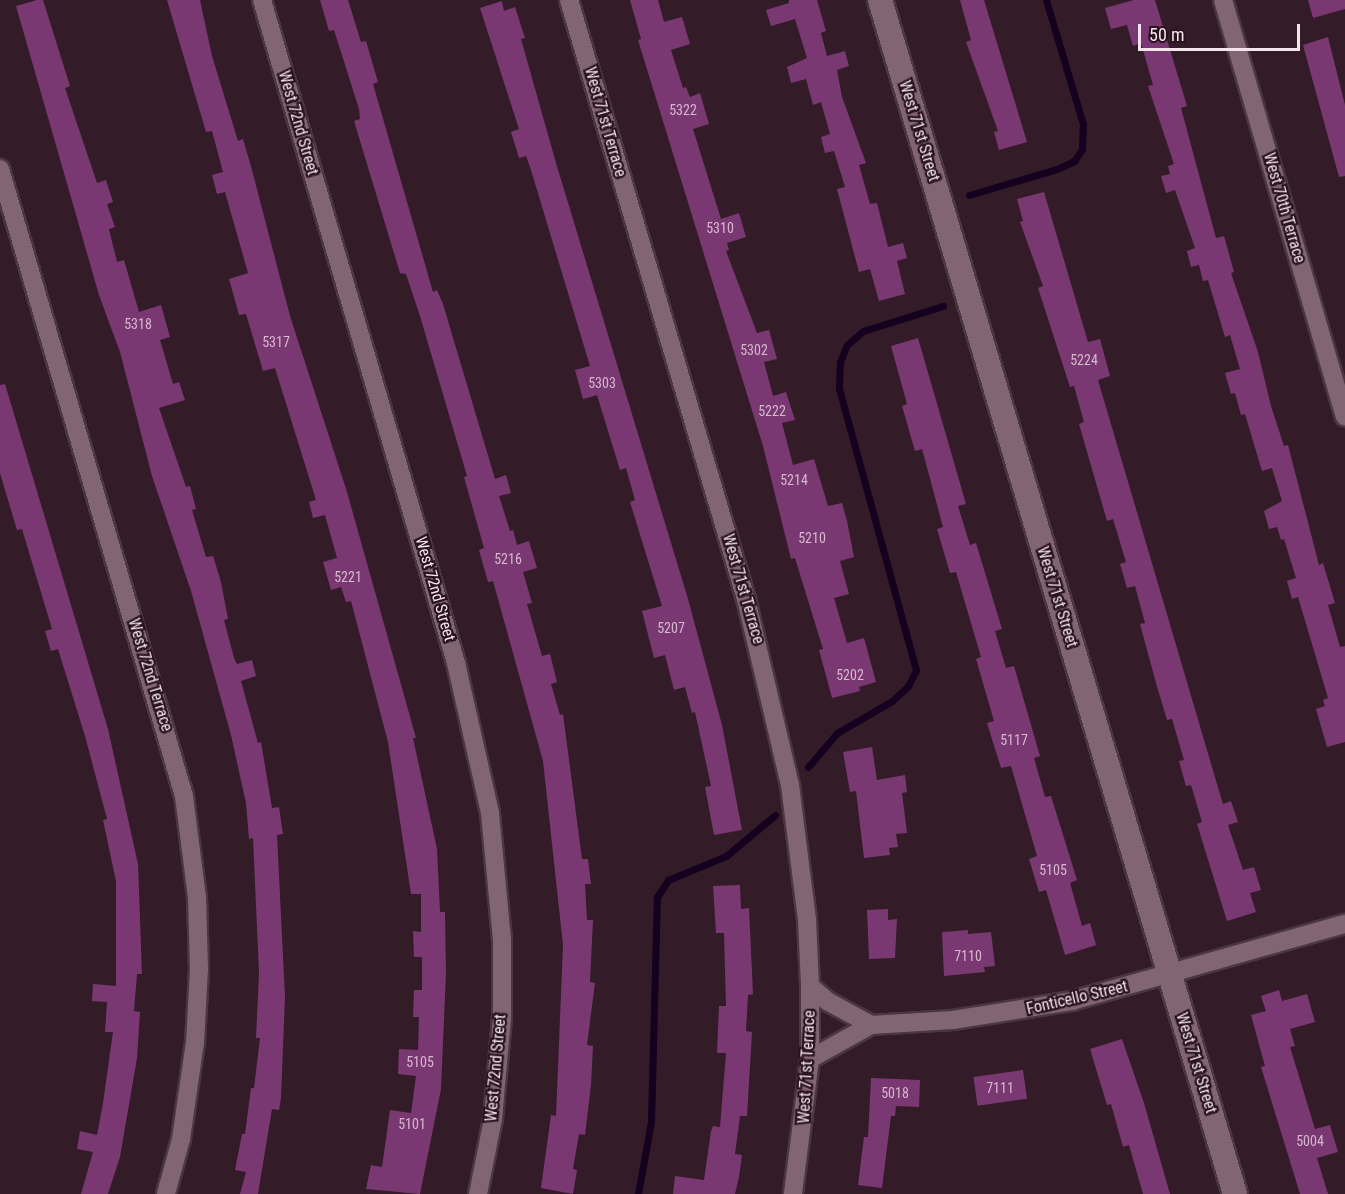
<!DOCTYPE html>
<html>
<head>
<meta charset="utf-8">
<style>
	body { margin:0 }
	#map { position:relative; width:1345px; height:1194px; overflow:hidden; background:#331c27; font-family:"Roboto Condensed",sans-serif }
	div>[style] { position:absolute }
	[style*='--x'] { left:calc(var(--x)*1px); top:calc(var(--y)*1px); width:calc(var(--w)*1px); rotate:calc(var(--a)*1deg) }
	.stream>* { height:7px; margin:-3.5px; padding:0 3.5px; transform-origin:3.5px; border-radius:3.5px; background:#150020 }
	.building>* { inset:0; background:#7a3873; transform-origin:0 0 }
	.roads { filter:drop-shadow(2px 0 #4a3740) drop-shadow(-2px 0 #4a3740) drop-shadow(0 2px #4a3740) drop-shadow(0 -2px #4a3740) }
	.street>* { height:18px; margin:-9px; padding:0 9px; transform-origin:9px; border-radius:9px; background:#826572 }
	.secondary>* { height:24px; margin:-12px; padding:0 12px; transform-origin:12px; border-radius:12px; background:#826572 }
	span { translate:-50% -50%; white-space:nowrap; text-align:center; line-height:1.15; -webkit-text-stroke:4.5px #29131e; paint-order:stroke }
	.number-label { font-size:14px; color:#d6b9cd }
	.number-label span { -webkit-text-stroke-width:0 }
	.street-label { font-size:16px; color:#f4e4eb }
	.scale { position:absolute; left:1138px; top:24px; width:162px; height:27px; box-sizing:border-box; border:3px solid #f4e4eb; border-top:0; padding-left:8px; font-size:18px; line-height:21px; white-space:nowrap; color:#f4e4eb; -webkit-text-stroke:4px #29131e; paint-order:stroke }
</style>
</head>
<body>
<div id="map">
	<div class="stream">
		<i style="--x:969;--y:195;--w:92;--a:-16.5"></i>
		<i style="--x:1057;--y:169;--w:19;--a:-25"></i>
		<i style="--x:1074;--y:161;--w:14;--a:-56"></i>
		<i style="--x:1082;--y:149;--w:25;--a:-88"></i>
		<i style="--x:1083;--y:124;--w:129;--a:-106.6"></i>
		<i style="--x:808;--y:767;--w:45;--a:-49.5"></i>
		<i style="--x:837;--y:733;--w:64;--a:-30.2"></i>
		<i style="--x:892;--y:701;--w:22;--a:-43"></i>
		<i style="--x:908;--y:686;--w:18;--a:-63"></i>
		<i style="--x:916;--y:670;--w:292;--a:-105.3"></i>
		<i style="--x:839;--y:388;--w:26;--a:-88"></i>
		<i style="--x:840;--y:362;--w:18;--a:-68"></i>
		<i style="--x:847;--y:345;--w:21;--a:-41"></i>
		<i style="--x:863;--y:331;--w:84;--a:-17.4"></i>
		<i style="--x:638;--y:1194;--w:73;--a:-79.8"></i>
		<i style="--x:651;--y:1122;--w:225;--a:-88.5"></i>
		<i style="--x:657;--y:897;--w:20;--a:-57"></i>
		<i style="--x:668;--y:880;--w:63;--a:-22.5"></i>
		<i style="--x:726;--y:856;--w:64;--a:-39.9"></i>
	</div>
	<div class="building">
		<i style="clip-path:polygon(37px 0,43px 0,70px 86px,65px 88px,97px 183px,106px 180px,113px 202px,107px 204px,115px 227px,109px 229px,117px 262px,124px 260px,139px 312px,161px 305px,170px 337px,160px 340px,173px 384px,179px 382px,185px 400px,159px 408px,186px 487px,190px 486px,196px 509px,192px 510px,206px 557px,213px 556px,221px 582px,228px 619px,224px 620px,234px 658px,237px 664px,252px 660px,256px 676px,241px 681px,258px 743px,261px 742px,272px 808px,279px 807px,283px 834px,277px 835px,285px 997px,281px 1098px,279px 1110px,272px 1109px,258px 1194px,240px 1194px,246px 1172px,235px 1170px,242px 1134px,245px 1134px,251px 1088px,254px 1088px,260px 1038px,256px 1038px,259px 973px,253px 838px,249px 839px,246px 803px,231px 735px,191px 591px,152px 476px,120px 352px,99px 295px,16px 6px)"></i>
		<i style="clip-path:polygon(167px 0,200px 0,212px 56px,238px 141px,243px 139px,252px 170px,290px 316px,347px 492px,416px 738px,413px 738px,437px 849px,440px 912px,445px 912px,446px 973px,441px 1089px,420px 1194px,366px 1189px,371px 1165px,382px 1167px,390px 1110px,411px 1113px,416px 1076px,398px 1074px,399px 1049px,418px 1050px,419px 1017px,413px 1017px,414px 990px,422px 990px,422px 957px,414px 957px,413px 931px,421px 932px,421px 894px,411px 894px,388px 742px,351px 601px,346px 602px,341px 587px,331px 590px,323px 562px,337px 558px,325px 515px,313px 518px,309px 502px,316px 500px,275px 368px,263px 371px,246px 314px,239px 315px,229px 279px,248px 273px,225px 192px,217px 194px,212px 175px,223px 172px,212px 131px,206px 132px)"></i>
		<i style="clip-path:polygon(320px 0,348px 0,361px 42px,366px 41px,378px 82px,373px 84px,433px 292px,437px 290px,443px 304px,495px 479px,506px 475px,511px 493px,499px 496px,510px 531px,513px 530px,517px 545px,529px 541px,537px 568px,523px 572px,532px 603px,527px 604px,542px 656px,550px 654px,557px 682px,551px 684px,560px 715px,563px 714px,582px 859px,588px 859px,591px 884px,585px 884px,587px 920px,593px 920px,590px 982px,595px 983px,587px 1045px,593px 1046px,591px 1085px,585px 1135px,579px 1134px,573px 1169px,577px 1170px,573px 1194px,541px 1188px,551px 1115px,556px 1116px,563px 945px,543px 761px,493px 581px,488px 582px,479px 550px,484px 548px,464px 477px,467px 476px,420px 316px,406px 274px,400px 273px,354px 121px,360px 119px,359px 109px,334px 30px,329px 31px)"></i>
		<i style="clip-path:polygon(630px 0,658px 0,664px 22px,682px 17px,690px 44px,671px 50px,683px 88px,686px 87px,690px 97px,700px 93px,709px 124px,693px 129px,721px 219px,739px 213px,746px 237px,727px 243px,729px 250px,726px 251px,757px 333px,769px 330px,777px 359px,764px 362px,773px 396px,786px 392px,795px 420px,782px 423px,793px 465px,814px 459px,828px 506px,842px 503px,847px 521px,854px 557px,840px 561px,849px 594px,834px 598px,847px 643px,864px 638px,876px 682px,859px 687px,860px 691px,832px 698px,819px 650px,823px 649px,795px 558px,791px 559px,763px 446px,638px 40px,641px 39px)"></i>
		<i style="clip-path:polygon(789px 0,817px 0,826px 31px,821px 33px,827px 56px,845px 51px,849px 66px,837px 70px,842px 97px,866px 163px,859px 165px,870px 204px,877px 203px,888px 247px,903px 243px,907px 258px,897px 261px,905px 294px,879px 301px,870px 269px,859px 272px,837px 189px,845px 187px,834px 151px,825px 153px,821px 137px,830px 134px,821px 102px,813px 105px,806px 79px,791px 83px,787px 67px,807px 58px,795px 19px,771px 26px,766px 10px,789px 3px)"></i>
		<i style="clip-path:polygon(960px 0,984px 0,1027px 142px,999px 150px,994px 132px,998px 131px,966px 42px,971px 40px)"></i>
		<i style="clip-path:polygon(1134px 0,1155px 0,1187px 106px,1181px 108px,1216px 238px,1224px 236px,1234px 272px,1231px 273px,1258px 352px,1271px 406px,1284px 446px,1288px 445px,1319px 565px,1323px 563px,1335px 603px,1328px 605px,1340px 647px,1345px 646px,1345px 742px,1327px 747px,1316px 709px,1325px 706px,1323px 700px,1328px 698px,1298px 597px,1292px 599px,1287px 581px,1296px 578px,1284px 539px,1281px 540px,1277px 527px,1269px 529px,1264px 511px,1282px 501px,1272px 468px,1262px 471px,1245px 414px,1241px 415px,1235px 393px,1231px 394px,1225px 373px,1240px 369px,1230px 335px,1225px 337px,1208px 280px,1203px 281px,1199px 265px,1191px 267px,1187px 251px,1195px 248px,1175px 190px,1166px 193px,1161px 176px,1170px 174px,1168px 166px,1174px 164px,1148px 86px,1153px 85px,1141px 43px,1133px 46px,1127px 25px,1111px 29px,1105px 8px)"></i>
		<i style="clip-path:polygon(1308px 0,1345px 0,1345px 9px,1313px 18px)"></i>
		<i style="clip-path:polygon(502px 1px,504px 11px,515px 7px,525px 38px,521px 39px,556px 163px,688px 599px,722px 725px,742px 830px,714px 835px,705px 787px,711px 786px,695px 712px,692px 713px,685px 687px,674px 690px,665px 655px,654px 658px,642px 611px,662px 606px,630px 502px,635px 500px,626px 468px,620px 470px,597px 395px,583px 399px,575px 370px,590px 366px,531px 170px,526px 156px,519px 158px,511px 132px,519px 129px,480px 8px)"></i>
		<i style="clip-path:polygon(1328px 37px,1345px 105px,1345px 176px,1339px 177px,1303px 45px)"></i>
		<i style="clip-path:polygon(1044px 192px,1088px 342px,1100px 339px,1110px 376px,1098px 380px,1217px 784px,1223px 804px,1231px 801px,1238px 822px,1228px 825px,1243px 870px,1254px 867px,1261px 890px,1250px 893px,1256px 912px,1227px 921px,1197px 824px,1202px 822px,1191px 785px,1186px 786px,1179px 761px,1184px 760px,1172px 719px,1167px 720px,1156px 683px,1140px 624px,1145px 623px,1135px 586px,1127px 588px,1120px 564px,1126px 562px,1113px 519px,1107px 521px,1079px 424px,1084px 422px,1074px 386px,1070px 387px,1038px 288px,1043px 286px,1020px 222px,1023px 221px,1017px 199px)"></i>
		<i style="clip-path:polygon(918px 338px,966px 504px,958px 506px,970px 545px,976px 543px,1002px 629px,995px 631px,1006px 668px,1014px 666px,1040px 756px,1034px 758px,1045px 797px,1051px 796px,1077px 880px,1070px 883px,1082px 926px,1090px 923px,1096px 945px,1065px 955px,1046px 890px,1039px 892px,1029px 859px,1037px 856px,1011px 766px,1001px 768px,987px 723px,994px 721px,976px 659px,981px 657px,956px 572px,950px 573px,937px 529px,943px 527px,922px 449px,915px 451px,902px 406px,907px 404px,891px 346px)"></i>
		<i style="clip-path:polygon(5px 384px,108px 729px,138px 864px,142px 974px,137px 974px,134px 1011px,140px 1012px,137px 1058px,120px 1157px,108px 1194px,81px 1194px,93px 1152px,77px 1149px,80px 1131px,97px 1135px,103px 1103px,113px 1032px,105px 1032px,107px 1002px,92px 1001px,93px 984px,116px 986px,116px 881px,103px 820px,107px 819px,85px 736px,58px 649px,51px 651px,45px 631px,52px 629px,22px 529px,17px 530px,0 473px,0 385px)"></i>
		<i style="clip-path:polygon(872px 747px,877px 780px,905px 775px,907px 792px,902px 793px,907px 833px,896px 834px,898px 847px,889px 848px,890px 855px,864px 858px,856px 791px,850px 792px,843px 752px)"></i>
		<i style="clip-path:polygon(740px 885px,741px 909px,749px 908px,753px 994px,748px 995px,746px 1031px,752px 1032px,747px 1116px,740px 1116px,735px 1154px,742px 1155px,739px 1177px,735px 1194px,673px 1194px,675px 1176px,704px 1180px,711px 1131px,713px 1126px,720px 1127px,726px 1053px,717px 1053px,719px 1006px,726px 1006px,724px 933px,716px 933px,713px 886px)"></i>
		<i style="clip-path:polygon(888px 909px,888px 920px,897px 919px,895px 958px,869px 959px,867px 910px)"></i>
		<i style="clip-path:polygon(968px 930px,968px 934px,991px 932px,995px 966px,984px 967px,985px 972px,944px 976px,942px 932px)"></i>
		<i style="clip-path:polygon(1279px 990px,1282px 1001px,1307px 994px,1315px 1022px,1290px 1029px,1295px 1046px,1290px 1047px,1315px 1129px,1330px 1125px,1338px 1152px,1317px 1158px,1328px 1194px,1300px 1194px,1261px 1067px,1265px 1066px,1251px 1015px,1266px 1011px,1261px 996px)"></i>
		<i style="clip-path:polygon(1122px 1039px,1144px 1103px,1170px 1194px,1143px 1194px,1129px 1145px,1123px 1147px,1111px 1104px,1107px 1105px,1090px 1049px)"></i>
		<i style="left:1023px;top:1070px;width:29px;height:50px;rotate:82deg"></i>
		<i style="clip-path:polygon(871px 1078px,920px 1080px,919px 1107px,896px 1106px,895px 1116px,891px 1116px,882px 1188px,858px 1185px,864px 1137px,868px 1137px)"></i>
	</div>
	<div class="roads">
		<div class="street">
			<i style="--x:262;--y:0;--w:691;--a:73.69"></i>
			<i style="--x:456;--y:663;--w:154;--a:77.2"></i>
			<i style="--x:490;--y:813;--w:127;--a:84.6"></i>
			<i style="--x:502;--y:939;--w:79;--a:90"></i>
			<i style="--x:502;--y:1018;--w:101;--a:95.1"></i>
			<i style="--x:493;--y:1119;--w:76;--a:101.3"></i>
			<i style="--x:569;--y:0;--w:625;--a:73.54"></i>
			<i style="--x:746;--y:599;--w:191;--a:76.7"></i>
			<i style="--x:790;--y:785;--w:135;--a:82.8"></i>
			<i style="--x:807;--y:919;--w:67;--a:87.4"></i>
			<i style="--x:810;--y:986;--w:73;--a:90"></i>
			<i style="--x:810;--y:1059;--w:136;--a:97.2"></i>
			<i style="--x:1223;--y:0;--w:434;--a:73.7"></i>
			<i style="--x:0;--y:169;--w:653;--a:73.65"></i>
			<i style="--x:184;--y:796;--w:102;--a:82.7"></i>
			<i style="--x:197;--y:897;--w:72;--a:88.4"></i>
			<i style="--x:199;--y:969;--w:73;--a:93.1"></i>
			<i style="--x:195;--y:1042;--w:98;--a:98.2"></i>
			<i style="--x:181;--y:1139;--w:57;--a:105.3"></i>
			<i style="--x:810;--y:986;--w:23;--a:41"></i>
			<i style="--x:827;--y:1001;--w:50;--a:28.6"></i>
			<i style="--x:810;--y:1059;--w:70;--a:-29.1"></i>
			<i style="--x:871;--y:1025;--w:82;--a:-3.5"></i>
			<i style="--x:953;--y:1020;--w:121;--a:-9.1"></i>
			<i style="--x:1072;--y:1001;--w:284;--a:-15.8"></i>
		</div>
		<div class="secondary">
			<i style="--x:880;--y:0;--w:1246;--a:73.44"></i>
		</div>
	</div>
	<div class="number-label">
		<span style="left:683px;top:110px">5322</span>
		<span style="left:720px;top:228px">5310</span>
		<span style="left:138px;top:324px">5318</span>
		<span style="left:276px;top:342px">5317</span>
		<span style="left:754px;top:350px">5302</span>
		<span style="left:1084px;top:360px">5224</span>
		<span style="left:602px;top:383px">5303</span>
		<span style="left:772px;top:411px">5222</span>
		<span style="left:794px;top:480px">5214</span>
		<span style="left:812px;top:538px">5210</span>
		<span style="left:508px;top:559px">5216</span>
		<span style="left:348px;top:577px">5221</span>
		<span style="left:671px;top:628px">5207</span>
		<span style="left:850px;top:675px">5202</span>
		<span style="left:1014px;top:740px">5117</span>
		<span style="left:1053px;top:870px">5105</span>
		<span style="left:968px;top:956px">7110</span>
		<span style="left:420px;top:1062px">5105</span>
		<span style="left:1000px;top:1088px">7111</span>
		<span style="left:895px;top:1093px">5018</span>
		<span style="left:412px;top:1124px">5101</span>
		<span style="left:1310px;top:1141px">5004</span>
	</div>
	<div class="street-label">
		<span style="left:605px;top:122px;rotate:74deg">West 71st Terrace</span>
		<span style="left:298px;top:123px;rotate:74deg">West 72nd Street</span>
		<span style="left:919px;top:131px;rotate:73deg">West 71st Street</span>
		<span style="left:1284px;top:208px;rotate:74deg">West 70th Terrace</span>
		<span style="left:435px;top:589px;rotate:74deg">West 72nd Street</span>
		<span style="left:743px;top:589px;rotate:74deg">West 71st Terrace</span>
		<span style="left:1057px;top:597px;rotate:73deg">West 71st Street</span>
		<span style="left:150px;top:675px;rotate:73deg">West 72nd Terrace</span>
		<span style="left:1077px;top:998px;rotate:-13deg">Fonticello Street</span>
		<span style="left:1196px;top:1063px;rotate:73deg">West 71st Street</span>
		<span style="left:807px;top:1067px;rotate:-87deg">West 71st Terrace</span>
		<span style="left:496px;top:1068px;rotate:-85deg">West 72nd Street</span>
	</div>
	<div class="scale">50 m</div>
</div>
</body>
</html>
